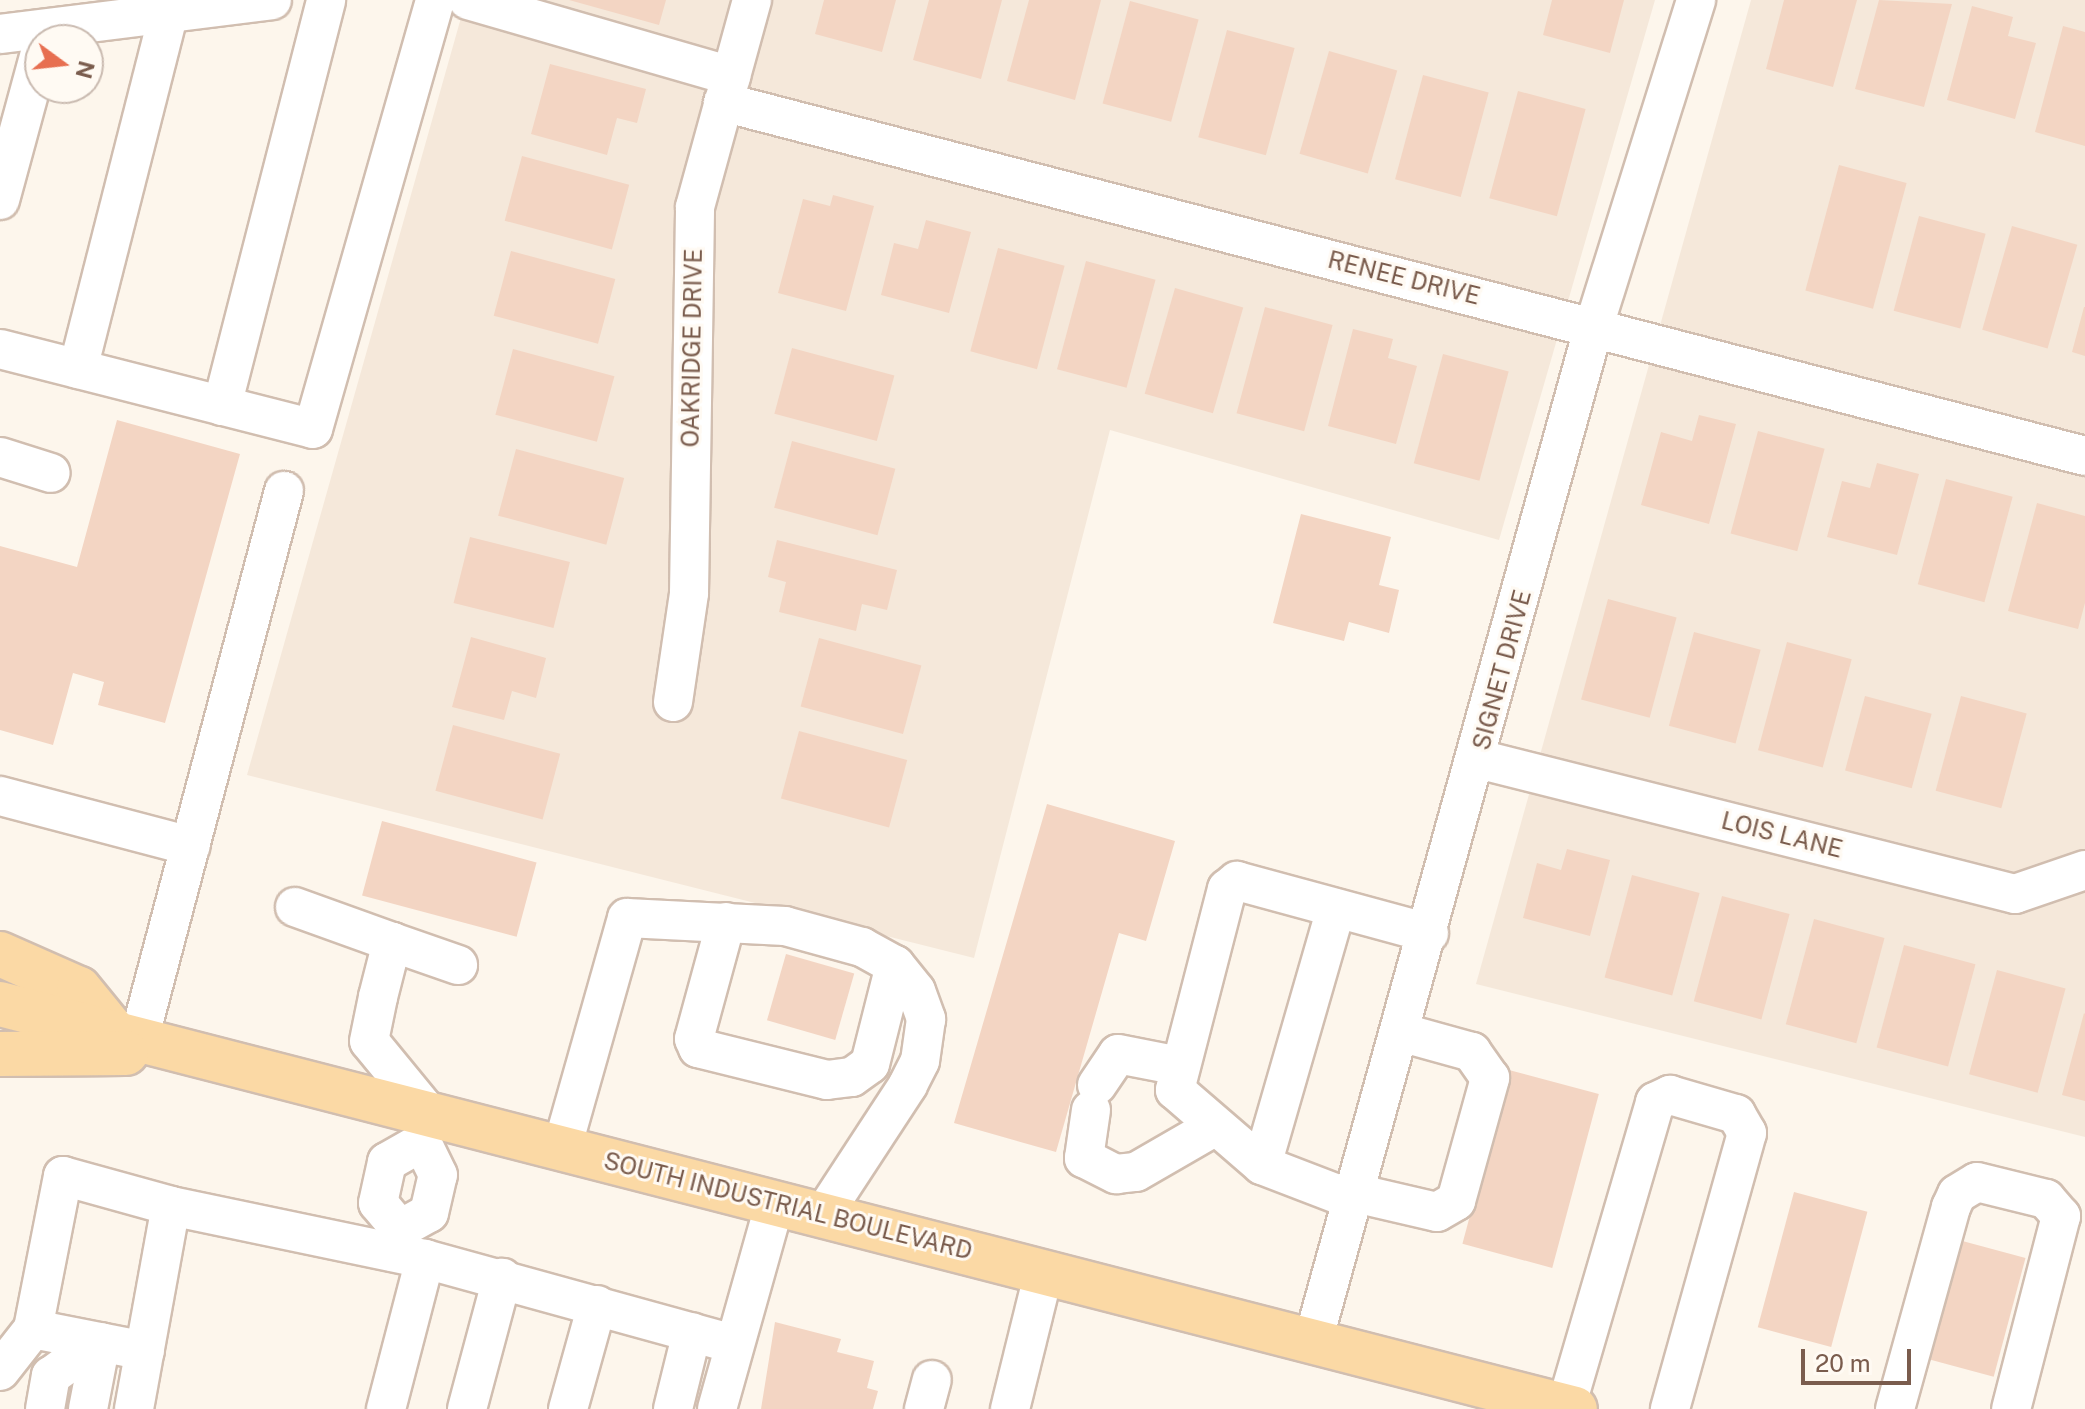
<!DOCTYPE html>
<html>
<head>
<meta charset="utf-8">
<style>
	body { margin:0 }
	#map { position:relative; width:2085px; height:1409px; overflow:hidden; background:#fdf6ec; font-family:"Public Sans",sans-serif }
	div>[style] { position:absolute }
	[style*='--x'] { left:calc(var(--x)*1px); top:calc(var(--y)*1px); width:calc(var(--w)*1px); rotate:calc(var(--a)*1deg) }
	.residential>* { inset:0; background:#f5e8da }
	.building>* { inset:0; background:#f3d5c3; transform-origin:0 0 }
	.minor-tunnel>* { height:38px; margin-top:-19px; transform-origin:0; background:repeating-linear-gradient(90deg,#dcd0c4 0 38px,transparent 0 57px) }
	.roads { filter:drop-shadow(2px 0 #d1beb0) drop-shadow(-2px 0 #d1beb0) drop-shadow(0 2px #d1beb0) drop-shadow(0 -2px #d1beb0) }
	.minor>* { height:38px; margin:-19px; padding:0 19px; transform-origin:19px; border-radius:19px; background:#fff }
	.major>* { height:44px; margin:-22px; padding:0 22px; transform-origin:22px; border-radius:22px; background:#fbd9a5 }
	span { translate:-50% -50%; white-space:nowrap; text-align:center; line-height:1.15; -webkit-text-stroke:6px #fffaf3; paint-order:stroke }
	.street-label { font-size:24px; color:#7a5c4d }
	.north { position:absolute; left:24px; top:24px; width:80px; height:80px; box-sizing:border-box; background:#fffaf3; border:2px solid #cabbb1; border-radius:50%; rotate:105deg; font-size:22px; font-weight:700; line-height:32px; text-align:center; color:#7a5c4d }
	.north::after { content:''; display:block; margin:auto; width:28px; height:36px; background:#e76f51; clip-path:polygon(50% 0,100% 100%,50% 72%,0 100%) }
	.scale { position:absolute; left:1801px; top:1349px; width:110px; height:36px; box-sizing:border-box; border:4px solid #7a5c4d; border-top:0; padding-left:10px; font-size:24px; line-height:28px; white-space:nowrap; color:#7a5c4d; -webkit-text-stroke:6px #fffaf3; paint-order:stroke }
</style>
</head>
<body>
<div id="map">
	<div class="residential">
		<i style="clip-path:polygon(466px 0,1655px 0,1499px 540px,1110px 430px,974px 958px,247px 775px)"></i>
		<i style="clip-path:polygon(1751px 0,2085px 0,2085px 1137px,1476px 984px)"></i>
	</div>
	<div class="building">
		<i style="clip-path:polygon(569px 0,666px 0,659px 25px)"></i>
		<i style="clip-path:polygon(824px 0,896px 0,882px 52px,815px 34px)"></i>
		<i style="clip-path:polygon(929px 0,1002px 0,981px 79px,913px 60px)"></i>
		<i style="clip-path:polygon(1029px 0,1101px 0,1075px 100px,1007px 81px)"></i>
		<i style="clip-path:polygon(1552px 0,1624px 0,1610px 53px,1543px 35px)"></i>
		<i style="clip-path:polygon(1784px 0,1857px 0,1833px 87px,1766px 69px)"></i>
		<i style="clip-path:polygon(1879px 0,1952px 4px,1924px 107px,1855px 89px)"></i>
		<i style="left:1130px;top:1px;width:71px;height:106px;rotate:15deg"></i>
		<i style="clip-path:polygon(1972px 6px,2013px 17px,2008px 36px,2036px 43px,2015px 119px,1947px 100px)"></i>
		<i style="clip-path:polygon(2063px 26px,2085px 32px,2085px 146px,2035px 132px)"></i>
		<i style="left:1227px;top:30px;width:70px;height:111px;rotate:15deg"></i>
		<i style="left:1329px;top:51px;width:71px;height:107px;rotate:16deg"></i>
		<i style="clip-path:polygon(550px 64px,646px 89px,637px 123px,617px 118px,607px 155px,531px 134px)"></i>
		<i style="left:1423px;top:75px;width:68px;height:108px;rotate:15deg"></i>
		<i style="left:1518px;top:91px;width:70px;height:111px;rotate:15deg"></i>
		<i style="left:522px;top:156px;width:111px;height:67px;rotate:15deg"></i>
		<i style="left:1839px;top:165px;width:70px;height:130px;rotate:15deg"></i>
		<i style="clip-path:polygon(833px 195px,874px 206px,846px 311px,778px 293px,803px 199px,830px 206px)"></i>
		<i style="left:1919px;top:216px;width:69px;height:98px;rotate:15deg"></i>
		<i style="clip-path:polygon(926px 220px,971px 232px,949px 313px,881px 295px,894px 243px,918px 249px)"></i>
		<i style="left:2012px;top:226px;width:68px;height:108px;rotate:16deg"></i>
		<i style="left:998px;top:248px;width:69px;height:107px;rotate:15deg"></i>
		<i style="left:511px;top:251px;width:108px;height:67px;rotate:15deg"></i>
		<i style="left:1086px;top:261px;width:72px;height:112px;rotate:15deg"></i>
		<i style="left:1175px;top:288px;width:71px;height:110px;rotate:16deg"></i>
		<i style="left:1265px;top:307px;width:70px;height:110px;rotate:15deg"></i>
		<i style="clip-path:polygon(2084px 307px,2085px 307px,2085px 356px,2072px 352px)"></i>
		<i style="clip-path:polygon(1353px 329px,1393px 339px,1388px 358px,1417px 366px,1396px 444px,1328px 426px)"></i>
		<i style="left:792px;top:348px;width:106px;height:68px;rotate:15deg"></i>
		<i style="left:513px;top:349px;width:105px;height:68px;rotate:15deg"></i>
		<i style="left:1443px;top:354px;width:68px;height:113px;rotate:15deg"></i>
		<i style="clip-path:polygon(1699px 415px,1736px 424px,1709px 524px,1641px 505px,1661px 432px,1692px 441px)"></i>
		<i style="clip-path:polygon(117px 420px,240px 454px,165px 723px,98px 705px,104px 682px,73px 673px,53px 745px,0 730px,0 546px,77px 567px)"></i>
		<i style="left:1758px;top:431px;width:69px;height:106px;rotate:15deg"></i>
		<i style="left:792px;top:441px;width:107px;height:69px;rotate:15deg"></i>
		<i style="left:516px;top:449px;width:112px;height:69px;rotate:15deg"></i>
		<i style="clip-path:polygon(1877px 463px,1919px 474px,1897px 555px,1827px 537px,1842px 481px,1870px 488px)"></i>
		<i style="left:1946px;top:479px;width:69px;height:109px;rotate:15deg"></i>
		<i style="clip-path:polygon(2037px 503px,2085px 516px,2085px 603px,2078px 629px,2008px 611px)"></i>
		<i style="clip-path:polygon(1301px 514px,1391px 537px,1379px 585px,1399px 590px,1389px 633px,1349px 622px,1344px 641px,1273px 623px)"></i>
		<i style="left:470px;top:537px;width:103px;height:68px;rotate:14deg"></i>
		<i style="clip-path:polygon(777px 540px,897px 570px,887px 610px,862px 604px,856px 631px,779px 612px,786px 582px,768px 577px)"></i>
		<i style="left:1608px;top:599px;width:71px;height:104px;rotate:15deg"></i>
		<i style="left:1694px;top:632px;width:69px;height:97px;rotate:15deg"></i>
		<i style="clip-path:polygon(471px 637px,546px 658px,536px 698px,512px 691px,504px 720px,452px 707px)"></i>
		<i style="left:819px;top:638px;width:106px;height:71px;rotate:15deg"></i>
		<i style="left:1787px;top:642px;width:67px;height:112px;rotate:15deg"></i>
		<i style="left:1865px;top:696px;width:69px;height:77px;rotate:15deg"></i>
		<i style="left:1961px;top:696px;width:68px;height:98px;rotate:15deg"></i>
		<i style="left:453px;top:725px;width:111px;height:68px;rotate:15deg"></i>
		<i style="left:799px;top:731px;width:112px;height:70px;rotate:15deg"></i>
		<i style="clip-path:polygon(1047px 804px,1175px 841px,1146px 941px,1119px 933px,1056px 1152px,954px 1123px)"></i>
		<i style="left:382px;top:821px;width:160px;height:77px;rotate:15deg"></i>
		<i style="clip-path:polygon(1567px 849px,1610px 860px,1590px 936px,1523px 918px,1537px 863px,1561px 870px)"></i>
		<i style="left:1632px;top:875px;width:70px;height:106px;rotate:15deg"></i>
		<i style="left:1722px;top:896px;width:70px;height:109px;rotate:15deg"></i>
		<i style="left:1814px;top:919px;width:73px;height:109px;rotate:15deg"></i>
		<i style="left:1904px;top:945px;width:74px;height:106px;rotate:15deg"></i>
		<i style="left:786px;top:954px;width:71px;height:69px;rotate:16deg"></i>
		<i style="left:1997px;top:970px;width:71px;height:108px;rotate:15deg"></i>
		<i style="clip-path:polygon(2084px 1013px,2085px 1014px,2085px 1101px,2062px 1095px)"></i>
		<i style="left:1509px;top:1070px;width:93px;height:180px;rotate:15deg"></i>
		<i style="left:1794px;top:1192px;width:76px;height:140px;rotate:15deg"></i>
		<i style="left:1955px;top:1239px;width:73px;height:123px;rotate:15deg"></i>
		<i style="clip-path:polygon(775px 1322px,841px 1339px,837px 1352px,874px 1361px,867px 1388px,878px 1391px,873px 1409px,761px 1409px)"></i>
	</div>
	<div class="minor-tunnel">
		<i style="--x:65;--y:1409;--w:15;--a:-79"></i>
	</div>
	<div class="roads">
		<div class="minor">
			<i style="--x:468;--y:0;--w:274;--a:16.1"></i>
			<i style="--x:0;--y:34;--w:274;--a:-7.1"></i>
			<i style="--x:723;--y:102;--w:1407;--a:14.57"></i>
			<i style="--x:0;--y:200;--w:152;--a:-74.8"></i>
			<i style="--x:0;--y:349;--w:323;--a:14.3"></i>
			<i style="--x:313;--y:429;--w:446;--a:-74.1"></i>
			<i style="--x:78;--y:369;--w:367;--a:-75.7"></i>
			<i style="--x:222;--y:406;--w:419;--a:-75.6"></i>
			<i style="--x:0;--y:457;--w:53;--a:17.4"></i>
			<i style="--x:673;--y:702;--w:110;--a:-81.6"></i>
			<i style="--x:689;--y:593;--w:386;--a:-89.1"></i>
			<i style="--x:695;--y:207;--w:215;--a:-74.6"></i>
			<i style="--x:1478;--y:759;--w:554;--a:14.11"></i>
			<i style="--x:2015;--y:894;--w:74;--a:-18.9"></i>
			<i style="--x:0;--y:796;--w:197;--a:14.7"></i>
			<i style="--x:295;--y:907;--w:103;--a:19.8"></i>
			<i style="--x:726;--y:922;--w:121;--a:105.3"></i>
			<i style="--x:694;--y:1039;--w:10;--a:66"></i>
			<i style="--x:698;--y:1048;--w:133;--a:13.9"></i>
			<i style="--x:827;--y:1080;--w:25;--a:-7"></i>
			<i style="--x:852;--y:1077;--w:22;--a:-36"></i>
			<i style="--x:870;--y:1064;--w:102;--a:-75.8"></i>
			<i style="--x:139;--y:1039;--w:567;--a:-75.18"></i>
			<i style="--x:1097;--y:1085;--w:37;--a:-56"></i>
			<i style="--x:1118;--y:1054;--w:62;--a:11.1"></i>
			<i style="--x:1091;--y:1110;--w:49;--a:98.3"></i>
			<i style="--x:1084;--y:1158;--w:36;--a:27"></i>
			<i style="--x:1116;--y:1174;--w:20;--a:-6"></i>
			<i style="--x:1136;--y:1172;--w:90;--a:-30"></i>
			<i style="--x:562;--y:1148;--w:239;--a:-74.2"></i>
			<i style="--x:627;--y:918;--w:158;--a:2.9"></i>
			<i style="--x:785;--y:926;--w:80;--a:15.3"></i>
			<i style="--x:862;--y:947;--w:38;--a:29"></i>
			<i style="--x:895;--y:965;--w:33;--a:51"></i>
			<i style="--x:916;--y:991;--w:30;--a:70"></i>
			<i style="--x:926;--y:1019;--w:42;--a:98.1"></i>
			<i style="--x:920;--y:1061;--w:27;--a:117"></i>
			<i style="--x:908;--y:1085;--w:155;--a:123.2"></i>
			<i style="--x:1262;--y:1165;--w:267;--a:-73.9"></i>
			<i style="--x:1355;--y:1193;--w:84;--a:13"></i>
			<i style="--x:1437;--y:1212;--w:22;--a:-30"></i>
			<i style="--x:1456;--y:1201;--w:128;--a:-74.5"></i>
			<i style="--x:1490;--y:1078;--w:32;--a:-125"></i>
			<i style="--x:1472;--y:1052;--w:75;--a:-164.5"></i>
			<i style="--x:1353;--y:1200;--w:97;--a:-159"></i>
			<i style="--x:1262;--y:1165;--w:115;--a:-139.2"></i>
			<i style="--x:1175;--y:1090;--w:208;--a:-75.5"></i>
			<i style="--x:1227;--y:889;--w:13;--a:-39"></i>
			<i style="--x:1237;--y:881;--w:199;--a:15.2"></i>
			<i style="--x:400;--y:1229;--w:34;--a:-130"></i>
			<i style="--x:378;--y:1203;--w:42;--a:-77.6"></i>
			<i style="--x:387;--y:1162;--w:40;--a:-29.7"></i>
			<i style="--x:393;--y:1252;--w:24;--a:-73"></i>
			<i style="--x:400;--y:1229;--w:33;--a:-29"></i>
			<i style="--x:429;--y:1213;--w:39;--a:-77"></i>
			<i style="--x:438;--y:1175;--w:37;--a:-116"></i>
			<i style="--x:422;--y:1142;--w:29;--a:-76"></i>
			<i style="--x:429;--y:1114;--w:94;--a:-129.4"></i>
			<i style="--x:369;--y:1041;--w:45;--a:-78.4"></i>
			<i style="--x:378;--y:997;--w:57;--a:-75.7"></i>
			<i style="--x:392;--y:942;--w:70;--a:19.2"></i>
			<i style="--x:33;--y:1329;--w:114;--a:11.1"></i>
			<i style="--x:1313;--y:1341;--w:1053;--a:-74.53"></i>
			<i style="--x:1594;--y:326;--w:342;--a:-72.6"></i>
			<i style="--x:0;--y:1371;--w:53;--a:-51.8"></i>
			<i style="--x:33;--y:1329;--w:156;--a:-78.9"></i>
			<i style="--x:63;--y:1176;--w:112;--a:15.5"></i>
			<i style="--x:171;--y:1206;--w:259;--a:11.8"></i>
			<i style="--x:1566;--y:1407;--w:318;--a:-73.7"></i>
			<i style="--x:1655;--y:1102;--w:17;--a:-25"></i>
			<i style="--x:1670;--y:1095;--w:69;--a:16.1"></i>
			<i style="--x:1736;--y:1114;--w:22;--a:60"></i>
			<i style="--x:1747;--y:1133;--w:287;--a:105.6"></i>
			<i style="--x:45;--y:1409;--w:34;--a:-80"></i>
			<i style="--x:51;--y:1376;--w:29;--a:-36"></i>
			<i style="--x:88;--y:1409;--w:68;--a:-79"></i>
			<i style="--x:134;--y:1409;--w:206;--a:-79.7"></i>
			<i style="--x:386;--y:1409;--w:155;--a:-75.4"></i>
			<i style="--x:425;--y:1259;--w:320;--a:15.4"></i>
			<i style="--x:467;--y:1409;--w:136;--a:-75"></i>
			<i style="--x:568;--y:1409;--w:108;--a:-74.4"></i>
			<i style="--x:673;--y:1409;--w:79;--a:-76.1"></i>
			<i style="--x:717;--y:1409;--w:214;--a:-74.3"></i>
			<i style="--x:924;--y:1409;--w:30;--a:-75"></i>
			<i style="--x:1010;--y:1409;--w:141;--a:-76.1"></i>
			<i style="--x:1895;--y:1409;--w:210;--a:-74.5"></i>
			<i style="--x:1951;--y:1207;--w:14;--a:-65"></i>
			<i style="--x:1957;--y:1194;--w:23;--a:-31"></i>
			<i style="--x:1977;--y:1182;--w:71;--a:13.8"></i>
			<i style="--x:2046;--y:1199;--w:23;--a:49"></i>
			<i style="--x:2061;--y:1216;--w:199;--a:104.5"></i>
		</div>
		<div class="major">
			<i style="--x:0;--y:954;--w:86;--a:23.9"></i>
			<i style="--x:79;--y:989;--w:57;--a:50.7"></i>
			<i style="--x:0;--y:1004;--w:1626;--a:14.42"></i>
			<i style="--x:0;--y:1054;--w:126;--a:-0.5"></i>
		</div>
	</div>
	<div class="street-label">
		<span style="left:1404px;top:278px;rotate:14deg">RENEE DRIVE</span>
		<span style="left:692px;top:348px;rotate:-89deg">OAKRIDGE DRIVE</span>
		<span style="left:1502px;top:670px;rotate:-75deg">SIGNET DRIVE</span>
		<span style="left:1782px;top:835px;rotate:14deg">LOIS LANE</span>
		<span style="left:788px;top:1206px;rotate:14deg">SOUTH INDUSTRIAL BOULEVARD</span>
	</div>
	<div class="north">N</div>
	<div class="scale">20 m</div>
</div>
</body>
</html>
